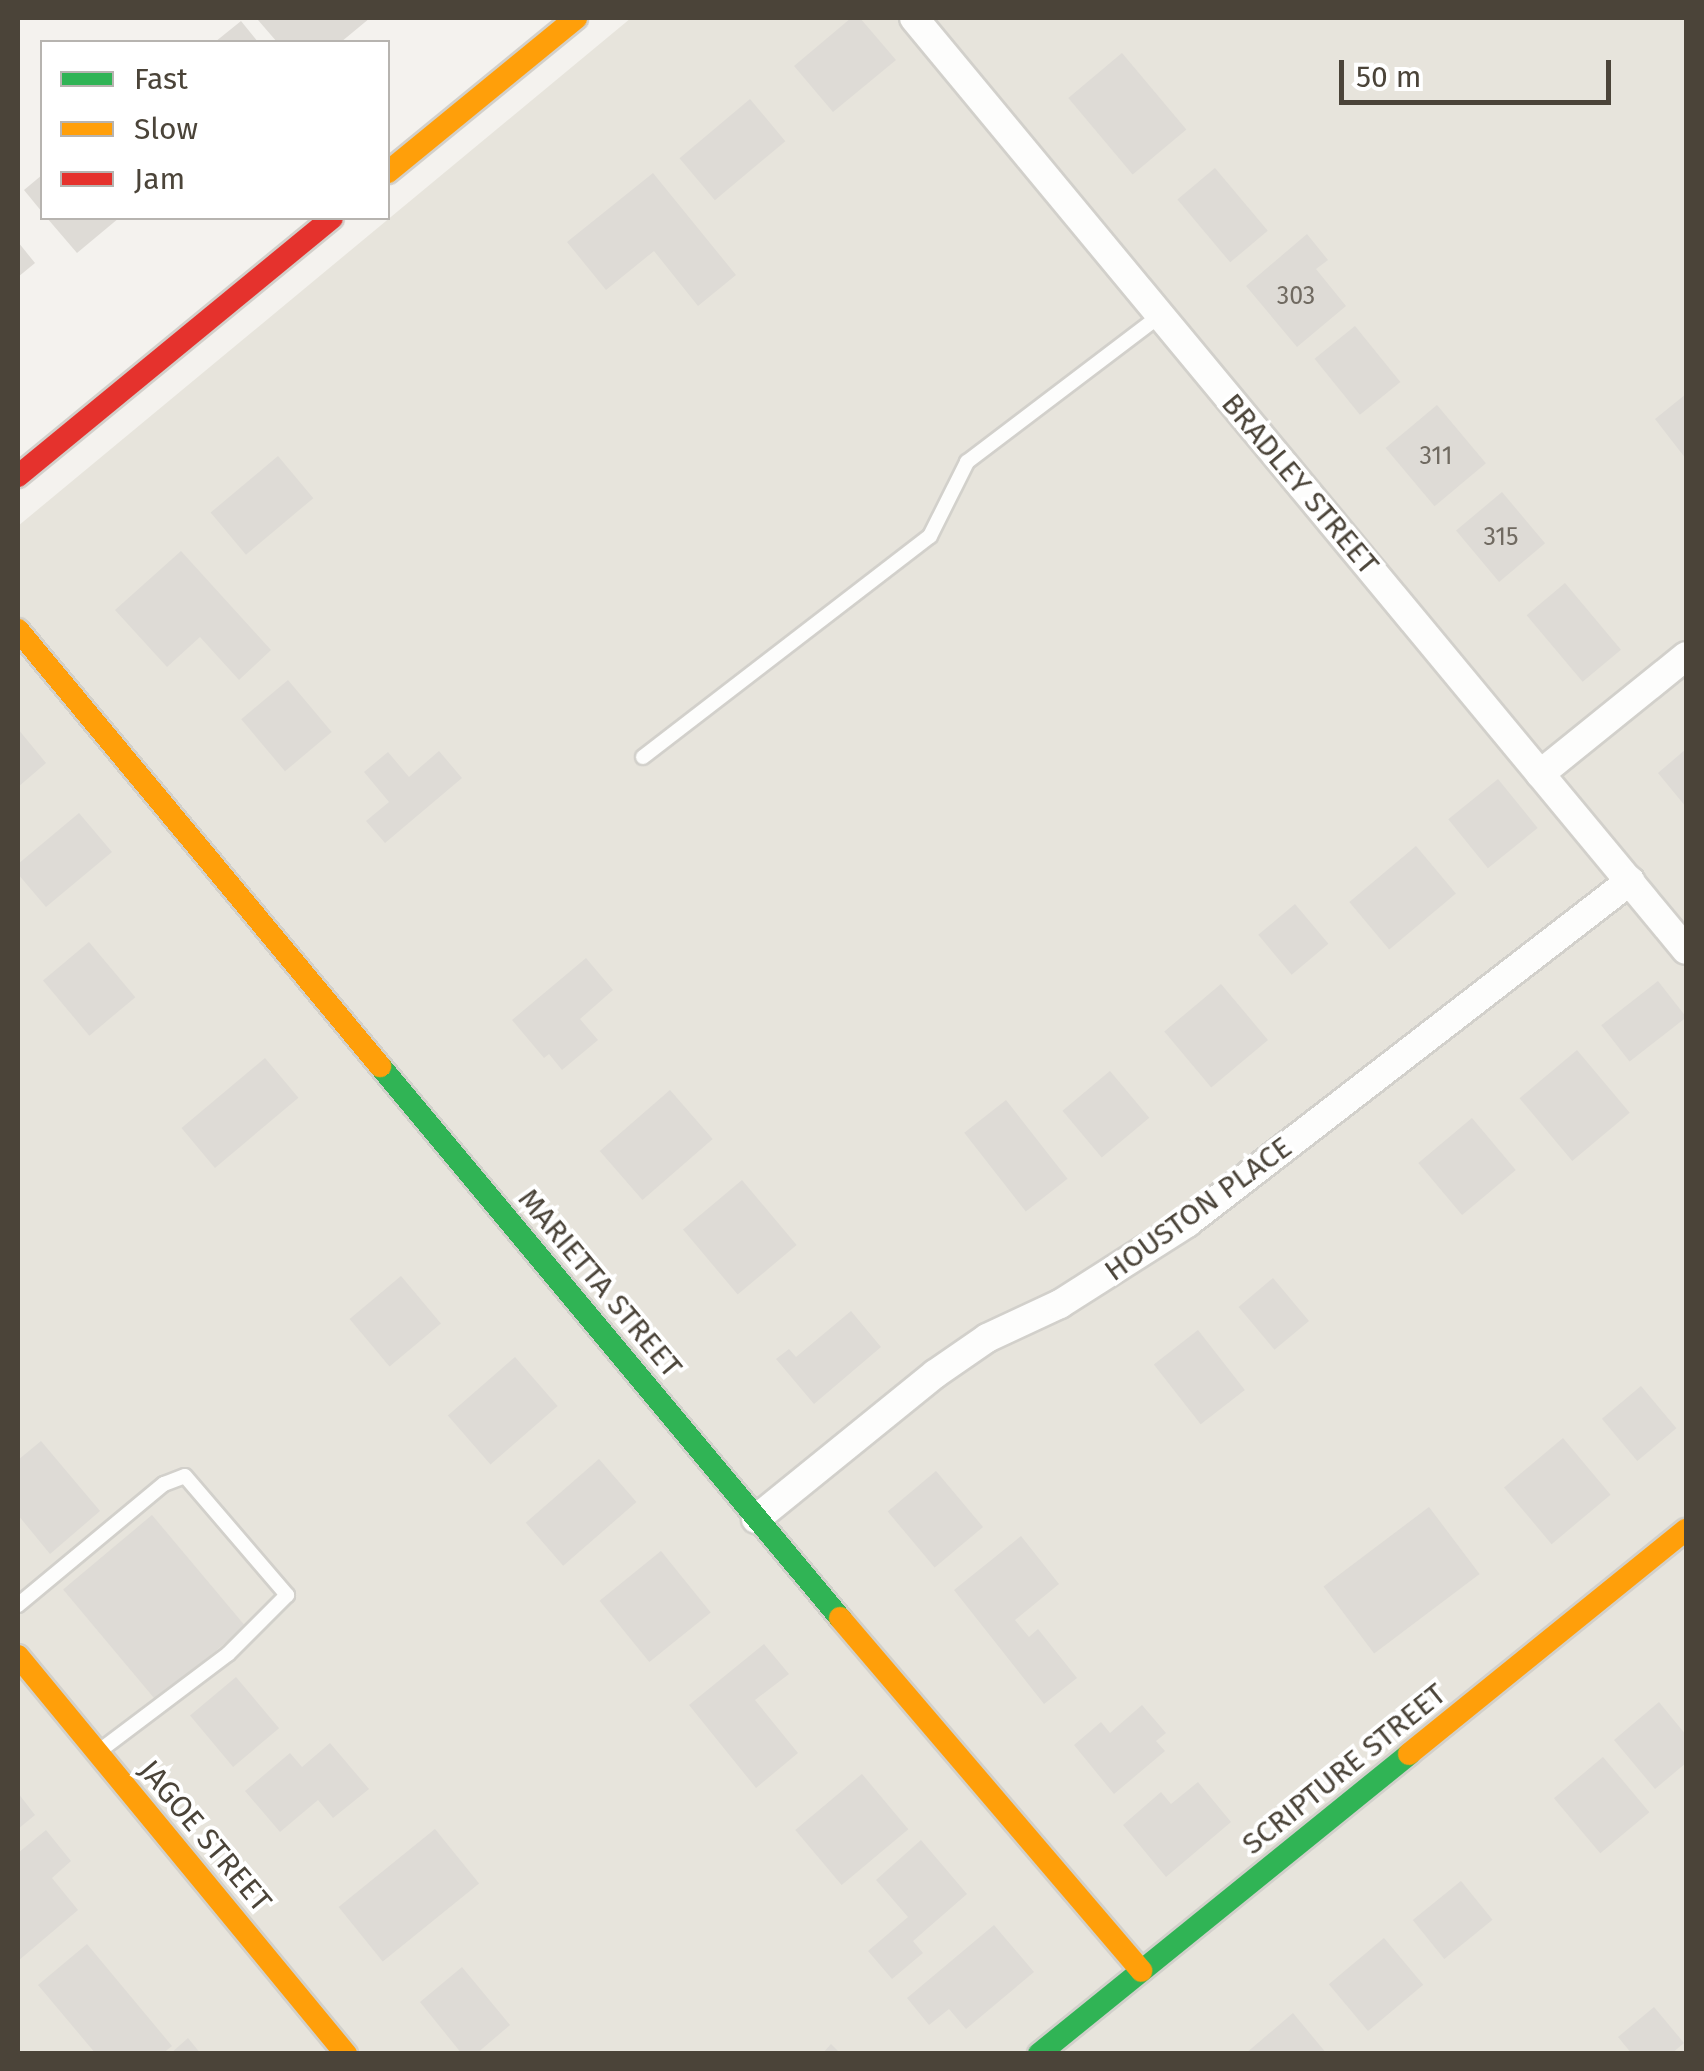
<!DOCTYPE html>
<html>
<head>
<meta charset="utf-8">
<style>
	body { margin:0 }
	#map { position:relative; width:1704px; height:2071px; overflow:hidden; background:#f4f2ee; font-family:"Fira Sans",sans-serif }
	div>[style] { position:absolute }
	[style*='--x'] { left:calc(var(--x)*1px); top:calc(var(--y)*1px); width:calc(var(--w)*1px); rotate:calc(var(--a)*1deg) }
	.residential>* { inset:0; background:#e7e4dc }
	.building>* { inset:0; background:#dedbd6; transform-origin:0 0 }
	.roads { filter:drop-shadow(2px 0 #d2d0cb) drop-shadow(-2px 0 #d2d0cb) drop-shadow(0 2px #d2d0cb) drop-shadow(0 -2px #d2d0cb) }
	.lane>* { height:14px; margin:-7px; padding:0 7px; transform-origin:7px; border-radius:7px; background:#fdfdfc }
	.street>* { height:28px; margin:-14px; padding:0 14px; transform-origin:14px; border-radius:14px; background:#fdfdfc }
	.fast>* { height:22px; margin:-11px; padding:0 11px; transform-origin:11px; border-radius:11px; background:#30b455 }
	.slow>* { height:22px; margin:-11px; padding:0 11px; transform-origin:11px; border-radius:11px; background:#ff9f0a }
	.jam>* { height:22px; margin:-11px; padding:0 11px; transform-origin:11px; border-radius:11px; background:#e5322d }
	span { translate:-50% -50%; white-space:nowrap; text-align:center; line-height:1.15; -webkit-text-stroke:8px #fff; paint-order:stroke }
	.number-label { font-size:25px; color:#706a61 }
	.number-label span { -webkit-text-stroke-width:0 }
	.street-label { font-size:30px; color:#4b4439 }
	.frame { position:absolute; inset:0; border:20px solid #4b4439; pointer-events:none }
	.legend { position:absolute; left:40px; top:40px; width:350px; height:180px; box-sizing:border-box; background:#fff; border:2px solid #b7b4b0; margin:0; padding:12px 18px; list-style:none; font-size:30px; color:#4b4439 }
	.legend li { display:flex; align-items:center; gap:20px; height:50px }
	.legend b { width:50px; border:2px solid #b7b4b0 }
	.scale { position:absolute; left:1339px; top:60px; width:272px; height:45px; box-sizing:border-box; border:5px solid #4b4439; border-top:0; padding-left:12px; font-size:30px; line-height:35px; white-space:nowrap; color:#4b4439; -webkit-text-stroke:8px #fff; paint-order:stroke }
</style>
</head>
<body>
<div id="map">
	<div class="residential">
		<i style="clip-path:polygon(631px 18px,1686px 18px,1686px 2053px,18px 2053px,18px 526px)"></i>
	</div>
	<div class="building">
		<i style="clip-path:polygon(262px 18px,370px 18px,341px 42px,277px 42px,258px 20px)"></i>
		<i style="clip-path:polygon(851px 18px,860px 18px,896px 60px,833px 112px,794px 66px)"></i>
		<i style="clip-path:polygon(241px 21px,258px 42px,215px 42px)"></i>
		<i style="left:1122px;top:53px;width:100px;height:70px;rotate:50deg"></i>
		<i style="left:750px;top:99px;width:55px;height:92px;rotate:50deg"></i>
		<i style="left:1215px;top:168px;width:82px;height:49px;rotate:50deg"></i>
		<i style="clip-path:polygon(653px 173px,736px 275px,698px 306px,654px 251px,606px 290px,567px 242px)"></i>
		<i style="clip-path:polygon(42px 175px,42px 212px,24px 190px)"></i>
		<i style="clip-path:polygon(47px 218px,119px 218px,77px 253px)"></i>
		<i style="clip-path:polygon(1307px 234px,1328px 260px,1316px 269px,1346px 306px,1297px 347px,1246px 286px)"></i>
		<i style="clip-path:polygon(18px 242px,35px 263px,18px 277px)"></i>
		<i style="left:1355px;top:326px;width:72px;height:52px;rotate:51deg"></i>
		<i style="clip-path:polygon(1686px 394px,1686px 459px,1655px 419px)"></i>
		<i style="left:1437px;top:405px;width:76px;height:67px;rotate:50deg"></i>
		<i style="left:278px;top:456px;width:55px;height:88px;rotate:50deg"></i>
		<i style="left:1502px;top:492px;width:67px;height:60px;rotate:50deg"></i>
		<i style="clip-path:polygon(181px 551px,271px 650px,239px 680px,200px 637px,167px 667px,115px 610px)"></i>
		<i style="left:1565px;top:583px;width:87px;height:50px;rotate:50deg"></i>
		<i style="left:288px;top:680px;width:68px;height:61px;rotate:50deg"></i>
		<i style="clip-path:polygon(18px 729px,46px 763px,18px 787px)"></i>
		<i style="clip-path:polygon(1686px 749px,1686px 807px,1658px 773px)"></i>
		<i style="clip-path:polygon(439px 751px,462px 778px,385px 843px,366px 821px,389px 802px,364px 772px,388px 752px,409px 777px)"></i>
		<i style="left:1498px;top:779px;width:63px;height:64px;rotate:51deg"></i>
		<i style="clip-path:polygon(79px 813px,112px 852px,46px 907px,18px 874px,18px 864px)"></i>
		<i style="left:1416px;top:846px;width:62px;height:87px;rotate:50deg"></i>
		<i style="left:1295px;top:904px;width:52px;height:48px;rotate:50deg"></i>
		<i style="left:89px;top:942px;width:72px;height:60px;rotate:50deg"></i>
		<i style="clip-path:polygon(586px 958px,613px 990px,580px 1019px,598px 1040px,562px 1070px,549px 1054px,544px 1058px,512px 1020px)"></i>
		<i style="left:1658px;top:981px;width:46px;height:72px;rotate:52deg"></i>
		<i style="left:1221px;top:984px;width:73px;height:74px;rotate:50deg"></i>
		<i style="left:1577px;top:1050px;width:82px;height:75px;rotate:50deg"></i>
		<i style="left:265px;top:1058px;width:52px;height:109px;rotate:50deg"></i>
		<i style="left:1110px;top:1071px;width:61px;height:62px;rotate:50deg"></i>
		<i style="left:670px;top:1090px;width:65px;height:93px;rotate:49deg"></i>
		<i style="left:1006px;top:1100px;width:100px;height:53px;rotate:52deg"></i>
		<i style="left:1472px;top:1118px;width:68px;height:70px;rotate:50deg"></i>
		<i style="left:742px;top:1180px;width:85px;height:77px;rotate:50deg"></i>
		<i style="left:401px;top:1276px;width:62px;height:67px;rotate:50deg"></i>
		<i style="left:1273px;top:1278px;width:56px;height:45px;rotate:50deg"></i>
		<i style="clip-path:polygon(851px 1311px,881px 1347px,814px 1404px,776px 1359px,789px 1349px,796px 1357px)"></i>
		<i style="left:1198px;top:1330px;width:76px;height:56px;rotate:52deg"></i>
		<i style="left:515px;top:1357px;width:65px;height:89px;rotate:49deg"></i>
		<i style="left:1641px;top:1386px;width:55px;height:51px;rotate:50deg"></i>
		<i style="left:1563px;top:1438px;width:74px;height:77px;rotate:50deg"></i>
		<i style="clip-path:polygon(41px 1441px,100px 1511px,50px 1554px,18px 1515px,18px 1460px)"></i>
		<i style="left:599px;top:1459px;width:57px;height:97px;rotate:49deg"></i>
		<i style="left:936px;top:1471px;width:73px;height:63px;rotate:50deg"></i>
		<i style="left:1429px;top:1507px;width:84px;height:132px;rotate:53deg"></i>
		<i style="left:152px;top:1515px;width:145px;height:116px;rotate:50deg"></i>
		<i style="clip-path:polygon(1021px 1536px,1059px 1584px,1015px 1620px,1029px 1637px,1038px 1629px,1077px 1678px,1044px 1704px,954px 1590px)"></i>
		<i style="left:661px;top:1551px;width:79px;height:79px;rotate:51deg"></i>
		<i style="clip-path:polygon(764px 1644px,789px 1674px,755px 1700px,798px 1753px,756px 1788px,689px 1705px)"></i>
		<i style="left:236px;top:1677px;width:67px;height:60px;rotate:50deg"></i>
		<i style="clip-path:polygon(1659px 1702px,1686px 1735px,1686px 1763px,1655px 1789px,1614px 1740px)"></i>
		<i style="clip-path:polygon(1142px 1705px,1166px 1733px,1156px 1741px,1165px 1751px,1114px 1794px,1074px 1745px,1101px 1722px,1110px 1733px)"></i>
		<i style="clip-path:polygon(330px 1743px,369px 1789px,333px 1818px,318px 1800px,280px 1832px,245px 1791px,290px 1753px,302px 1767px)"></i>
		<i style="left:1603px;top:1757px;width:72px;height:64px;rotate:50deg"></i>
		<i style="left:862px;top:1774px;width:72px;height:87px;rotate:50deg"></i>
		<i style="clip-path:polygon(1198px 1782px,1231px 1822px,1166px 1877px,1123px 1825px,1161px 1792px,1171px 1804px)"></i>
		<i style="clip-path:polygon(18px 1793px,35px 1815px,18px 1829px)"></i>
		<i style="left:435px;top:1829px;width:70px;height:124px;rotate:51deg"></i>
		<i style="clip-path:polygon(46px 1830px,71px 1861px,52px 1878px,78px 1910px,18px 1961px,18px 1853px)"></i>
		<i style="clip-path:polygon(921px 1840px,967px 1894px,913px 1941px,923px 1953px,892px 1979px,868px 1951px,908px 1917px,876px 1880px)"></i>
		<i style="left:1461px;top:1881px;width:50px;height:62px;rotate:51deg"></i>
		<i style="clip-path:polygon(994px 1925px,1034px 1972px,966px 2029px,949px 2009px,929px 2025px,907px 1998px)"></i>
		<i style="left:1384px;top:1938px;width:61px;height:72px;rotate:50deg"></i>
		<i style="clip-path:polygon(87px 1944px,172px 2046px,162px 2054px,96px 2054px,38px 1985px)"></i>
		<i style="clip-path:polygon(462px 1967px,510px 2025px,476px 2054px,462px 2054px,420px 2002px)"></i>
		<i style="clip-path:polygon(1654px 2007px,1684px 2043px,1671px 2054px,1632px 2054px,1618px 2037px)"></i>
		<i style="clip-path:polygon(1293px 2013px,1327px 2054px,1245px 2054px)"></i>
		<i style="clip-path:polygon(188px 2038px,201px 2054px,170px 2054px)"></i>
		<i style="clip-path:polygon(831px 2044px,841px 2054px,822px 2054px)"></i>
	</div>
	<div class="roads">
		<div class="lane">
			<i style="--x:643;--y:757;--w:362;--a:-37.6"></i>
			<i style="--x:930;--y:536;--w:83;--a:-63.4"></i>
			<i style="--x:967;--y:462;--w:243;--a:-37.2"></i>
			<i style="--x:18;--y:1605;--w:190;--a:-39.7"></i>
			<i style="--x:164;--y:1484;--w:22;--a:-21"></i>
			<i style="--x:185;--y:1476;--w:157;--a:49.4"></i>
			<i style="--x:287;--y:1595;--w:83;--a:135"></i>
			<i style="--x:228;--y:1654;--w:158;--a:143"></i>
		</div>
		<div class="street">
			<i style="--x:914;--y:18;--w:1210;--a:50.36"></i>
			<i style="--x:1540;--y:774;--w:188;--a:-38.9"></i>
			<i style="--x:756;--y:1519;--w:230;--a:-39"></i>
			<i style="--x:935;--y:1374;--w:63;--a:-34.7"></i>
			<i style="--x:987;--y:1338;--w:81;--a:-25"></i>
			<i style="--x:1060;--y:1304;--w:151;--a:-32.5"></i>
			<i style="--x:1187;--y:1223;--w:560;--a:-37.67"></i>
		</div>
		<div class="fast">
			<i style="--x:380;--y:1066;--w:719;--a:50.19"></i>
			<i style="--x:1039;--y:2054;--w:476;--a:-39"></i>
		</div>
		<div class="slow">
			<i style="--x:388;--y:172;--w:243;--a:-39.3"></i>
			<i style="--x:18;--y:630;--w:567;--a:50.3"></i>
			<i style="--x:840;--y:1618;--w:464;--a:49.5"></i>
			<i style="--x:18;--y:1656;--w:516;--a:50.51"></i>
			<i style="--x:1409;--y:1754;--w:356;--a:-39"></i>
		</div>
		<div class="jam">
			<i style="--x:18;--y:476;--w:406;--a:-39.4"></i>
		</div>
	</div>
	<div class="number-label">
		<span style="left:1296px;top:296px">303</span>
		<span style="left:1436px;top:456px">311</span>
		<span style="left:1501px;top:537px">315</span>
	</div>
	<div class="street-label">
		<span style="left:1300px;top:484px;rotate:50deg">BRADLEY STREET</span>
		<span style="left:1198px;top:1209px;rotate:-36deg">HOUSTON PLACE</span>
		<span style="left:600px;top:1283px;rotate:50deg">MARIETTA STREET</span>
		<span style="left:1344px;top:1769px;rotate:-39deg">SCRIPTURE STREET</span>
		<span style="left:205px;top:1836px;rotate:50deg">JAGOE STREET</span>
	</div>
	<div class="frame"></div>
	<ul class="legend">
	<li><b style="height:12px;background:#30b455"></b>Fast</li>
	<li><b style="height:12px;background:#ff9f0a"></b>Slow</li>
	<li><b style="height:12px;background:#e5322d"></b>Jam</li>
	</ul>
	<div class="scale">50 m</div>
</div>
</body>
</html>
